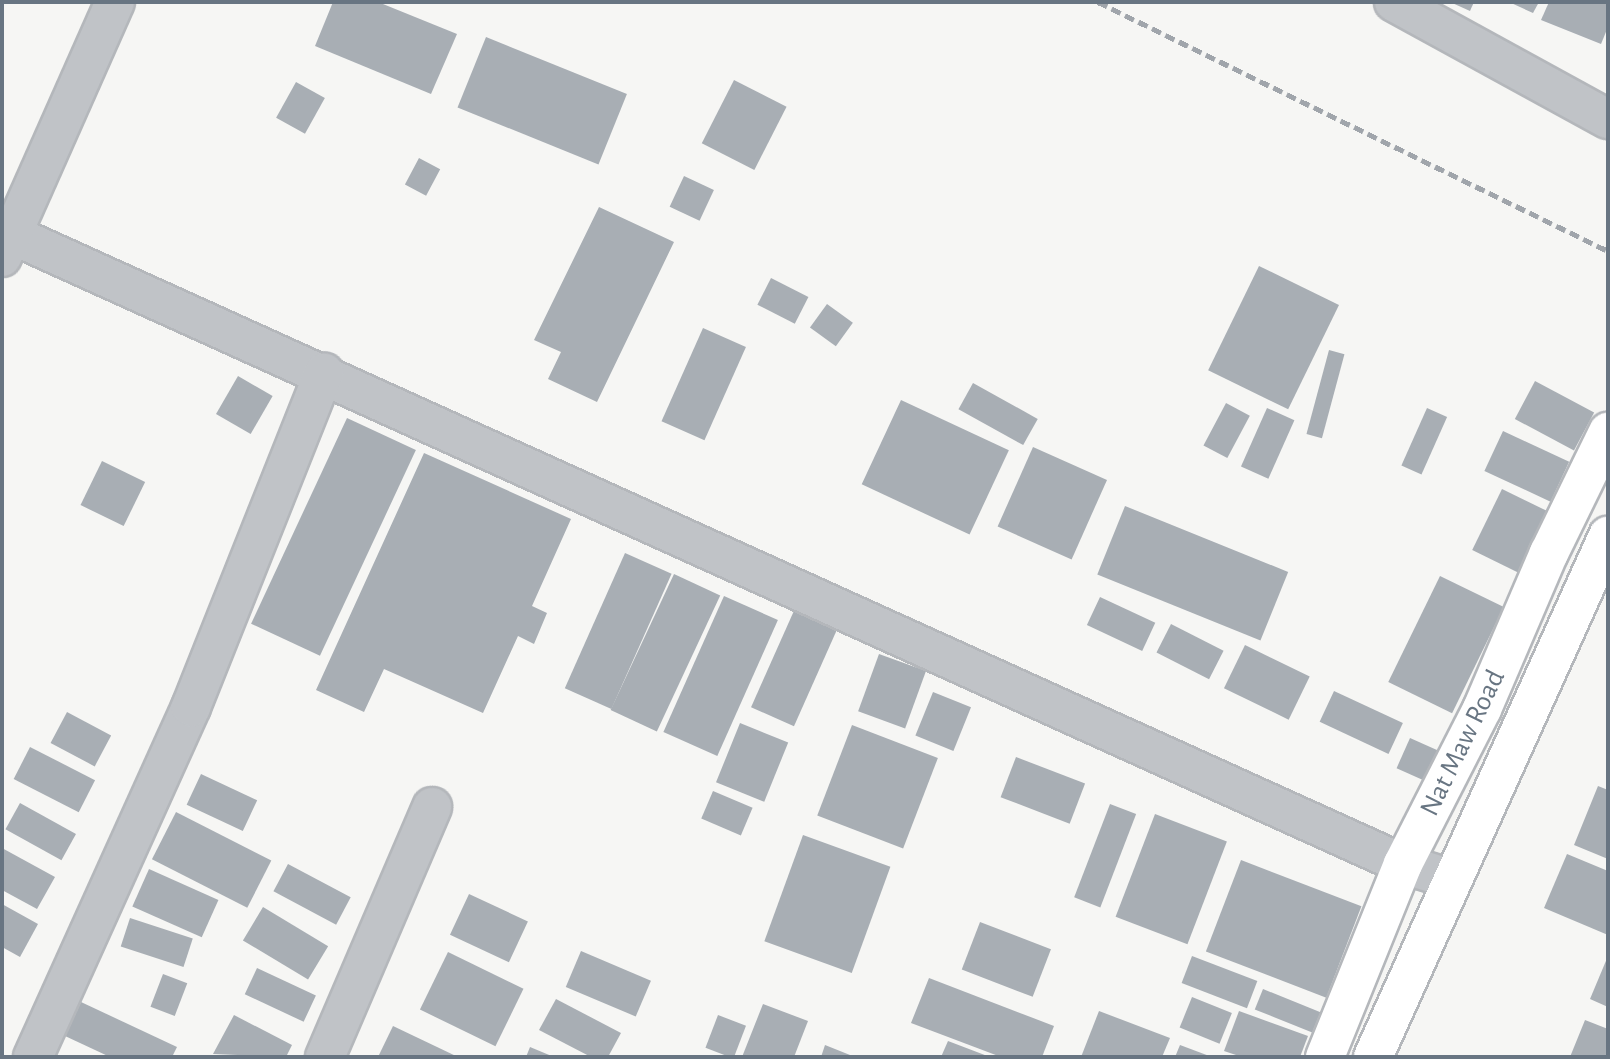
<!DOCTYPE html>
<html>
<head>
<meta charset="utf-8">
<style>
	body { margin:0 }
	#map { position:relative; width:1610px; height:1059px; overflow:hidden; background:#f6f6f4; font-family:"Alegreya Sans",sans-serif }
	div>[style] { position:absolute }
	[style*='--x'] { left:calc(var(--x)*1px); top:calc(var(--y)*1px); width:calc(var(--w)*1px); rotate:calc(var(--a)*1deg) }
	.building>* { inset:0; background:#a8aeb4; transform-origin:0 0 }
	.roads { filter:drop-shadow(2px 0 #b4b7bb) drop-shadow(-2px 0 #b4b7bb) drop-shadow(0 2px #b4b7bb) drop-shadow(0 -2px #b4b7bb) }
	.minor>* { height:38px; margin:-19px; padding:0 19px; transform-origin:19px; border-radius:19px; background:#c0c3c7 }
	.major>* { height:38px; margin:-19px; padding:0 19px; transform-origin:19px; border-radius:19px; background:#fff }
	.rail>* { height:5px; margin-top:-2.5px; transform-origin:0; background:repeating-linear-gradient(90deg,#a0a5ab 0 10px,transparent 0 15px) }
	span { translate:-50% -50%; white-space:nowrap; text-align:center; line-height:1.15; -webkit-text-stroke:7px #fff; paint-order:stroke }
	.street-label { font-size:28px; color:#687582 }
	.frame { position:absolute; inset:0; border:4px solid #687582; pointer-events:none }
</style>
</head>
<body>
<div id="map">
	<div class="building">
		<i style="clip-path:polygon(333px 2px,378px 2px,457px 34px,431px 94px,315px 46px)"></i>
		<i style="clip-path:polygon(1450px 2px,1474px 2px,1470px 11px)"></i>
		<i style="clip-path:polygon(1509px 2px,1539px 2px,1533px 13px)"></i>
		<i style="clip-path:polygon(1549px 2px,1608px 2px,1608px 27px,1601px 44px,1541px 20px)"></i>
		<i style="left:486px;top:37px;width:152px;height:76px;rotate:22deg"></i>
		<i style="left:734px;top:80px;width:59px;height:71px;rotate:27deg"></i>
		<i style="left:296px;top:82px;width:33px;height:41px;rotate:29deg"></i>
		<i style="left:419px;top:158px;width:24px;height:30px;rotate:28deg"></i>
		<i style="left:684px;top:176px;width:33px;height:34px;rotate:25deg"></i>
		<i style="clip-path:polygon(599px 207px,674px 242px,597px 402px,548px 379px,561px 352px,534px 340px)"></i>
		<i style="left:1259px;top:266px;width:89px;height:116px;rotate:26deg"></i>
		<i style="left:771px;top:278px;width:42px;height:30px;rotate:27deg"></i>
		<i style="left:827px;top:304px;width:32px;height:29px;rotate:36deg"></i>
		<i style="left:703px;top:328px;width:47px;height:102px;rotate:24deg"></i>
		<i style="left:1329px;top:350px;width:16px;height:87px;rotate:15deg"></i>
		<i style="left:238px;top:376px;width:40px;height:44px;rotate:30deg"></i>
		<i style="left:1535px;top:381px;width:67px;height:43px;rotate:28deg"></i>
		<i style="left:973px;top:383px;width:74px;height:30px;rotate:29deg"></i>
		<i style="left:901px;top:400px;width:119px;height:93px;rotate:25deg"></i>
		<i style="left:1226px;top:403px;width:27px;height:48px;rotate:28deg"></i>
		<i style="left:1267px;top:408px;width:30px;height:64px;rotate:24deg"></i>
		<i style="left:1427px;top:408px;width:22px;height:63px;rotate:24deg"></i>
		<i style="left:347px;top:418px;width:76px;height:227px;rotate:25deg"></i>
		<i style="left:1503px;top:431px;width:73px;height:44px;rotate:25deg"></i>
		<i style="left:1033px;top:447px;width:81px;height:87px;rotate:24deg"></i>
		<i style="clip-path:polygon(424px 453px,571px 519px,532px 606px,547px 613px,534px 644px,518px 636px,483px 713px,384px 669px,364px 712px,316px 690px)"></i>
		<i style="left:102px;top:461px;width:48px;height:49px;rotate:26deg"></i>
		<i style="left:1502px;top:489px;width:51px;height:68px;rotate:26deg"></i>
		<i style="left:1125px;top:506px;width:176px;height:74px;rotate:22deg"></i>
		<i style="left:625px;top:553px;width:51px;height:148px;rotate:24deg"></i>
		<i style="left:674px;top:574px;width:51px;height:150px;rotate:25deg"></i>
		<i style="left:1440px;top:576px;width:71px;height:118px;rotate:26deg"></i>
		<i style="left:724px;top:596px;width:59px;height:149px;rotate:24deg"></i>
		<i style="left:1100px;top:597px;width:61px;height:31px;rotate:25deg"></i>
		<i style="left:797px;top:604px;width:47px;height:113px;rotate:24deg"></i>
		<i style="left:1171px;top:624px;width:59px;height:32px;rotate:27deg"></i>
		<i style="left:1245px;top:645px;width:72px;height:48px;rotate:26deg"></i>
		<i style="left:879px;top:654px;width:50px;height:61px;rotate:20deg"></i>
		<i style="left:1334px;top:691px;width:76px;height:34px;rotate:25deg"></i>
		<i style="left:933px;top:692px;width:41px;height:47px;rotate:22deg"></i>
		<i style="left:67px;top:712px;width:50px;height:35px;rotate:28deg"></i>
		<i style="left:740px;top:723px;width:52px;height:64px;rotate:22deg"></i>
		<i style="left:852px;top:725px;width:92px;height:97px;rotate:21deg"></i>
		<i style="left:1410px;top:738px;width:35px;height:33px;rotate:24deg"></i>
		<i style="left:30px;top:747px;width:73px;height:36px;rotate:27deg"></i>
		<i style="left:1016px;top:757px;width:74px;height:43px;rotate:21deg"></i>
		<i style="left:201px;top:774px;width:62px;height:34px;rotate:25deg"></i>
		<i style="clip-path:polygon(1598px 786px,1608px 790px,1608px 859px,1574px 845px)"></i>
		<i style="left:713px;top:791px;width:43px;height:30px;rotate:23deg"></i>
		<i style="left:20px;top:803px;width:64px;height:30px;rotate:29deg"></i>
		<i style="left:1110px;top:804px;width:28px;height:100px;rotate:21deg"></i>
		<i style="left:176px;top:812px;width:107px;height:53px;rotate:27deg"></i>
		<i style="left:1155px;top:814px;width:77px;height:110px;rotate:21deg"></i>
		<i style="left:803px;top:835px;width:93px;height:113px;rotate:20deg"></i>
		<i style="clip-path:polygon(2px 848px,55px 877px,37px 909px,2px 890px)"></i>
		<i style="clip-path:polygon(1567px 854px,1608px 871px,1608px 935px,1544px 908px)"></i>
		<i style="left:1241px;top:860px;width:129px;height:98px;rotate:21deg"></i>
		<i style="left:288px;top:864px;width:71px;height:31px;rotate:28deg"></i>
		<i style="left:149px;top:869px;width:76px;height:41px;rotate:24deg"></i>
		<i style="left:469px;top:894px;width:65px;height:45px;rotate:25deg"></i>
		<i style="clip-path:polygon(2px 904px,38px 924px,20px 957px,2px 947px)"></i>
		<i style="left:263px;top:907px;width:76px;height:39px;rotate:31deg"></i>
		<i style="left:130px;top:918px;width:66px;height:30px;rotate:18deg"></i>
		<i style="left:980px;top:922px;width:76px;height:51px;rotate:21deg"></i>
		<i style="left:581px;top:951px;width:76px;height:39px;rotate:23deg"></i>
		<i style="left:448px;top:952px;width:84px;height:64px;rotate:26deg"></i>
		<i style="left:1192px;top:956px;width:70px;height:29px;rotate:21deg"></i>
		<i style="clip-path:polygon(1608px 956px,1608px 1007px,1590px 999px)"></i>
		<i style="left:257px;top:968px;width:65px;height:29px;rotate:25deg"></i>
		<i style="left:163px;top:974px;width:26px;height:35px;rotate:21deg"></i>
		<i style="clip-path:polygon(929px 978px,1054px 1026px,1042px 1057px,1001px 1057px,911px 1023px)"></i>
		<i style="left:1263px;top:989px;width:62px;height:22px;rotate:22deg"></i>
		<i style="left:1192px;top:997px;width:43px;height:33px;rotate:22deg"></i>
		<i style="clip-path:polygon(556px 999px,621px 1033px,608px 1057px,591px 1057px,539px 1030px)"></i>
		<i style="clip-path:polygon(81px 1002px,177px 1047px,172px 1057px,110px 1057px,65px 1036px)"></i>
		<i style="clip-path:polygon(763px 1004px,808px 1021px,794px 1057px,742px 1057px)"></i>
		<i style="clip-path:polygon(1099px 1011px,1170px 1038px,1162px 1057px,1081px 1057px)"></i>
		<i style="clip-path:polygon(1239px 1011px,1308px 1036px,1300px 1057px,1242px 1057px,1224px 1051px)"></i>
		<i style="clip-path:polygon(234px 1015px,292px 1045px,286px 1057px,213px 1054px)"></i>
		<i style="left:718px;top:1015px;width:30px;height:35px;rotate:21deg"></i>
		<i style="clip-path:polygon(1585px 1020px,1608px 1029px,1608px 1057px,1570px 1057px)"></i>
		<i style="clip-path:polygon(393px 1026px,458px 1057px,378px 1057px)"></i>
		<i style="clip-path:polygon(948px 1041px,990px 1057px,941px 1057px)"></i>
		<i style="clip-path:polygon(825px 1045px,855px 1057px,821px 1057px)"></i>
		<i style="clip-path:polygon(1180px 1045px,1212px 1057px,1175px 1057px)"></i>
		<i style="clip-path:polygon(530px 1047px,554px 1057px,526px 1057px)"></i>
	</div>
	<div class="roads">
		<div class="minor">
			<i style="--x:1394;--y:2;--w:244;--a:28.7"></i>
			<i style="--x:2;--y:230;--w:1538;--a:24.35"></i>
			<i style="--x:1403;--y:864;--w:50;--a:17.4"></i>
			<i style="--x:2;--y:257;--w:279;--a:-66.1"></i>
			<i style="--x:33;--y:1057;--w:384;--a:-65.7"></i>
			<i style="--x:191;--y:707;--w:360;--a:-68.3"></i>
			<i style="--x:325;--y:1057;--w:272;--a:-66.8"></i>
		</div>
		<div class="major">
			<i style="--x:1325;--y:1057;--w:208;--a:-68"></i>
			<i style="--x:1403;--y:864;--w:174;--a:-63"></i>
			<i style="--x:1482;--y:709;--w:170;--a:-66.8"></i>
			<i style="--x:1549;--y:553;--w:135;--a:-64"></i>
			<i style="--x:1373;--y:1057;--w:572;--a:-65.72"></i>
		</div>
	</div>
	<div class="rail">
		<i style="--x:1098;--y:2;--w:568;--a:26.02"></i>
	</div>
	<div class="street-label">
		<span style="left:1463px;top:743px;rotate:-64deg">Nat Maw Road</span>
	</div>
	<div class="frame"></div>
</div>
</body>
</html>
